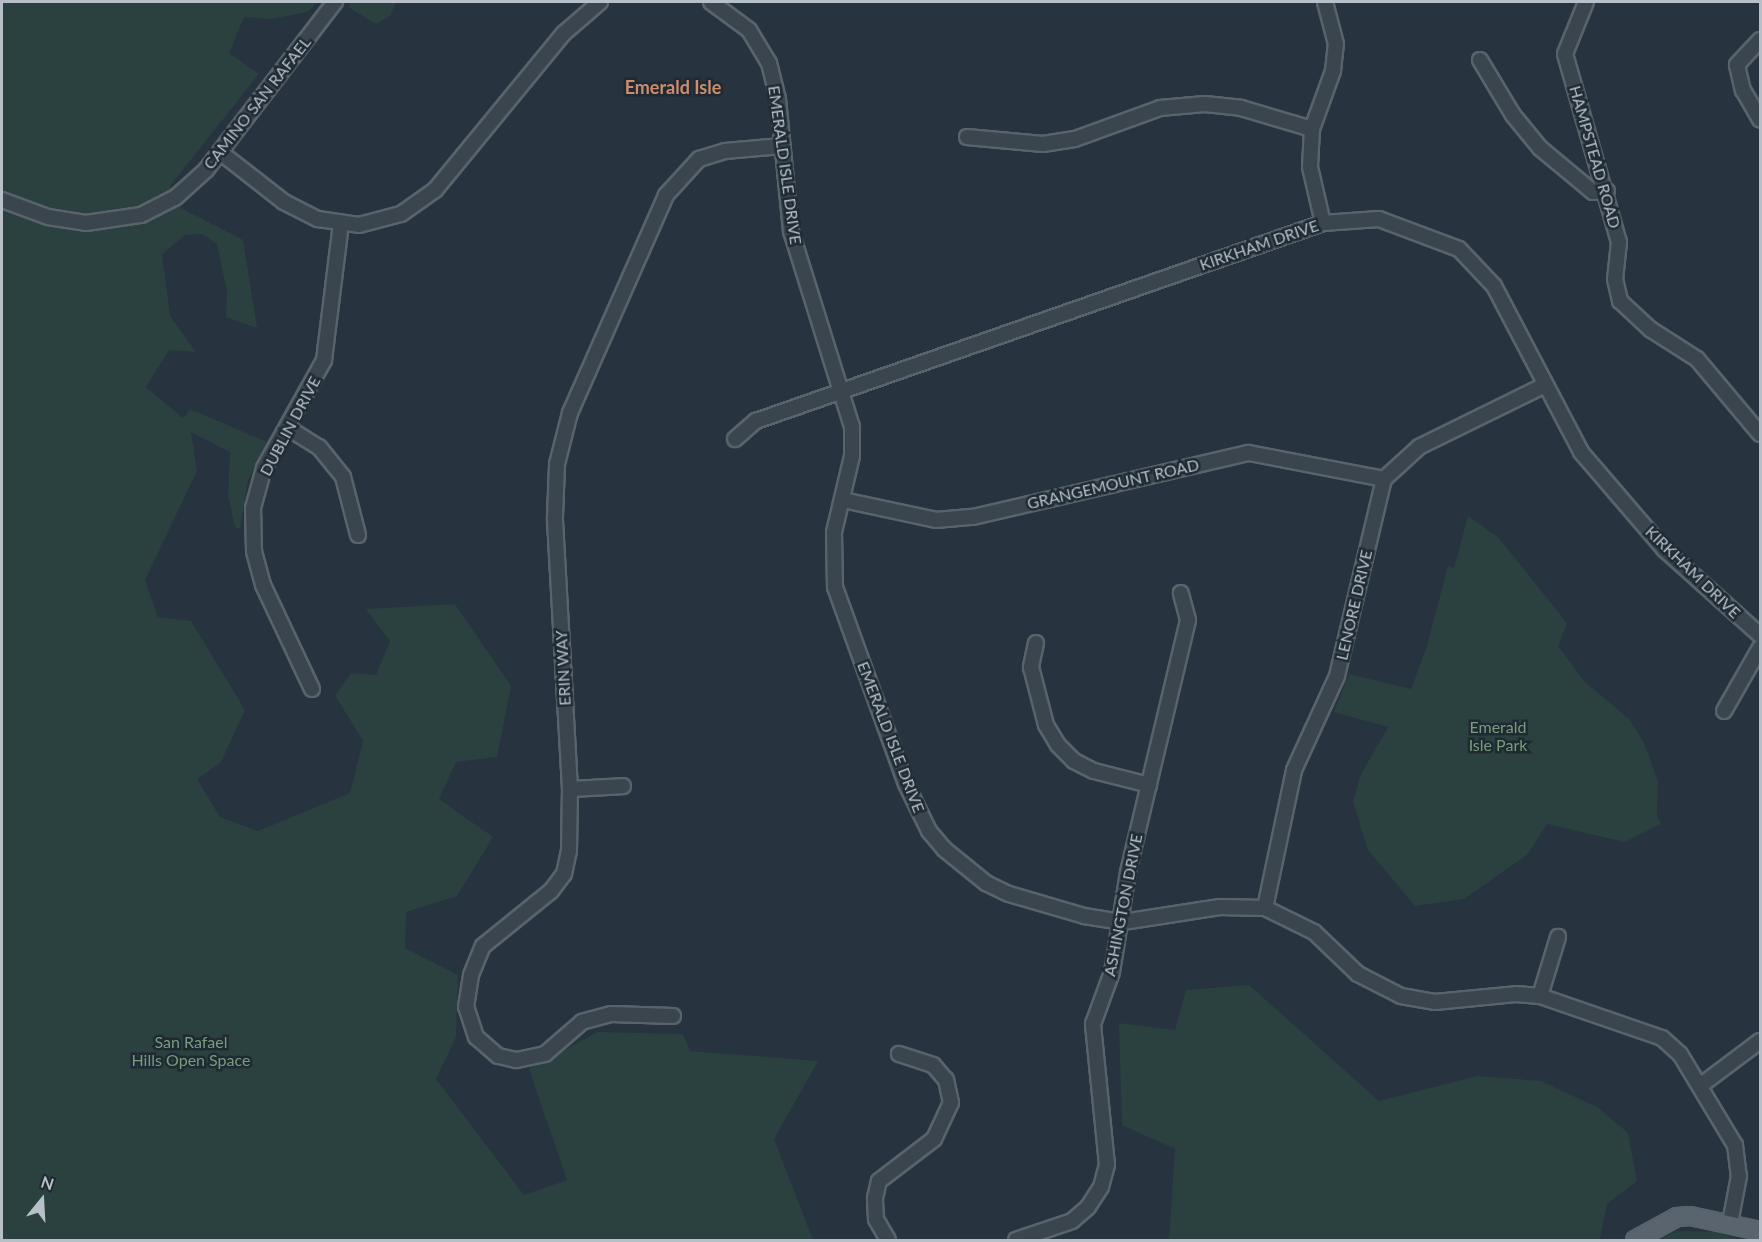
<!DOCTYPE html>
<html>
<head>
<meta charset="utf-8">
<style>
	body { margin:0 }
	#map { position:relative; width:1762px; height:1242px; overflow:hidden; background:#27333e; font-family:Lato,sans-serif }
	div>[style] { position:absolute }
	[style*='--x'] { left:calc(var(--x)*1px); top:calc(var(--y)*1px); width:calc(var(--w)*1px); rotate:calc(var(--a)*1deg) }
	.green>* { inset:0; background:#2a4140 }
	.roads { filter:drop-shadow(2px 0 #59636c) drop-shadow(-2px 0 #59636c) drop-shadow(0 2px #59636c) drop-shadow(0 -2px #59636c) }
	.minor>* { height:14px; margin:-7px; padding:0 7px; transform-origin:7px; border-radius:7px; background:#3b454e }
	.major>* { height:16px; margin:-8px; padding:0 8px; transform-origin:8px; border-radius:8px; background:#59646e }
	span { translate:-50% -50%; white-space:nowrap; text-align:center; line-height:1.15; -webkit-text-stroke:5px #202a33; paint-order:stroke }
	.street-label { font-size:16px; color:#b7c0c9 }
	.park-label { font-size:16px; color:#779d7c }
	.neighbourhood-label { font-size:18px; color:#cd8d6e; font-weight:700 }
	.frame { position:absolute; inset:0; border:3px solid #b7c0c9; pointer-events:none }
	.north { position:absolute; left:12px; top:1170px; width:60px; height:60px; -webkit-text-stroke:4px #202a33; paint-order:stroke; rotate:18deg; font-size:16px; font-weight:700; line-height:24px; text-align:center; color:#b7c0c9 }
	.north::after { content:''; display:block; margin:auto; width:21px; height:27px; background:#b7c0c9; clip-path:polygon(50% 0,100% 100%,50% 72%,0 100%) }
</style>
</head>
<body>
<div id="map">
	<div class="green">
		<i style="clip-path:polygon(2px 2px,317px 2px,307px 12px,272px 19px,244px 17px,229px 53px,259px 74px,170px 186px,181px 208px,243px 240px,257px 328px,226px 317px,227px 292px,217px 244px,202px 234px,185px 235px,162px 254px,170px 316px,196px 352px,169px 350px,146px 387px,183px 418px,190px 409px,267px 442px,248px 480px,240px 529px,235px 527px,228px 496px,230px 452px,191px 432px,197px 471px,145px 580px,158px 617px,191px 621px,245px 710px,221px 762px,197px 779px,220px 817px,258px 831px,350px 793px,363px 741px,335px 695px,351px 673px,376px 675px,390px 641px,366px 609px,455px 604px,511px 686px,497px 757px,456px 762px,439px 799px,493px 837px,457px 896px,406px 912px,405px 948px,458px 975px,456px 1037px,436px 1079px,524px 1195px,567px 1180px,529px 1069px,598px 1032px,683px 1034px,690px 1051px,818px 1061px,774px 1139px,813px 1240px,2px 1240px)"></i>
		<i style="clip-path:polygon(351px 2px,396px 2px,390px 16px,376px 24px,348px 7px)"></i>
		<i style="clip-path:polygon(1468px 516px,1499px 538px,1567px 623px,1558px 646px,1585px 682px,1629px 719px,1644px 743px,1658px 781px,1657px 815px,1661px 824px,1625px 842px,1547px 824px,1528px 854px,1464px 899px,1415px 906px,1368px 850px,1353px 802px,1360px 776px,1388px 727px,1334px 712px,1349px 674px,1411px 689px,1426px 649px,1448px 566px,1454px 568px)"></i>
		<i style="clip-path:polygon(1249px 985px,1379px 1101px,1478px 1076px,1541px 1081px,1597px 1107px,1628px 1133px,1637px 1181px,1607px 1204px,1600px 1239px,1169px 1240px,1175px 1149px,1122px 1125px,1119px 1023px,1175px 1030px,1186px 990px)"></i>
		<i style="clip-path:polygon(1676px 1231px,1716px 1232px,1741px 1240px,1660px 1240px)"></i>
	</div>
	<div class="roads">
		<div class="minor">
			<i style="--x:711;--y:2;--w:47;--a:36.4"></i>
			<i style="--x:749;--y:30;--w:39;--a:59"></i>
			<i style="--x:769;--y:63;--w:37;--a:76"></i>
			<i style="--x:778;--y:99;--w:133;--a:84.4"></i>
			<i style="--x:791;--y:231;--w:205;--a:72.7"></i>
			<i style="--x:852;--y:427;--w:29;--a:90"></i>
			<i style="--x:852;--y:456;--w:78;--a:103.3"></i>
			<i style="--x:834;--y:532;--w:55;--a:89"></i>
			<i style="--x:835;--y:587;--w:209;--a:70.2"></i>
			<i style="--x:906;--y:784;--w:52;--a:63.9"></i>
			<i style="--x:929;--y:831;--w:23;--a:50"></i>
			<i style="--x:944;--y:849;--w:54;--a:39"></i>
			<i style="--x:986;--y:883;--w:25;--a:26"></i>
			<i style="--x:1009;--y:894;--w:78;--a:16.3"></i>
			<i style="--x:1084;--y:916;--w:39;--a:9"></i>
			<i style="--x:1123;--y:922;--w:98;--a:-8.8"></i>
			<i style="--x:1220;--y:907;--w:45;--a:1.3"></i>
			<i style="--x:1265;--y:908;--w:55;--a:26.1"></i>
			<i style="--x:1314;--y:932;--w:61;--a:43.7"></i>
			<i style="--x:1358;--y:974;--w:48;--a:27.1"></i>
			<i style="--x:1401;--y:996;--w:35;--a:10"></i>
			<i style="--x:1435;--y:1002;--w:81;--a:-5.6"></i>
			<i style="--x:1516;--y:994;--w:24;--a:5"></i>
			<i style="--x:1540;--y:996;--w:129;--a:19"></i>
			<i style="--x:1662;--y:1038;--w:24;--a:42"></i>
			<i style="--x:1680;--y:1054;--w:106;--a:58.9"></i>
			<i style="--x:1735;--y:1145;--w:31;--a:83"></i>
			<i style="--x:1739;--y:1176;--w:48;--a:100.8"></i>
			<i style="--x:1586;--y:2;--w:56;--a:112"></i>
			<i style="--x:1565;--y:54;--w:196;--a:74"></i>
			<i style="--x:1619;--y:242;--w:37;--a:96"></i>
			<i style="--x:1615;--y:279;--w:23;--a:77"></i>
			<i style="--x:1620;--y:301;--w:41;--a:43"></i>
			<i style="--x:1650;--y:329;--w:56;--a:32.6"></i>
			<i style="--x:1697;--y:359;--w:98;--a:50"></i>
			<i style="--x:1760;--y:40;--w:34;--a:133"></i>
			<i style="--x:1737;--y:65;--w:26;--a:77"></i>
			<i style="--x:1743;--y:90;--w:34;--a:60"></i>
			<i style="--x:1480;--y:60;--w:64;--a:59"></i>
			<i style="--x:1513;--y:115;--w:43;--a:50.7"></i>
			<i style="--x:1540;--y:148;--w:69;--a:39.7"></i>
			<i style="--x:1593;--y:192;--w:14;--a:-4"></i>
			<i style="--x:967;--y:137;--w:76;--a:5.3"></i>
			<i style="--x:1043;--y:144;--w:32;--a:-9"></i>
			<i style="--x:1075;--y:139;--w:90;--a:-20"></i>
			<i style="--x:1160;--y:108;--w:45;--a:-5.1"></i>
			<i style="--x:1205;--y:104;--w:36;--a:6"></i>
			<i style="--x:1241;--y:108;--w:74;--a:16.5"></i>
			<i style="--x:220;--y:152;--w:81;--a:38"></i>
			<i style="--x:284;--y:202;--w:38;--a:27"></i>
			<i style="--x:318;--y:219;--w:41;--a:8.3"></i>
			<i style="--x:359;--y:225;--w:43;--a:-14.7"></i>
			<i style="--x:401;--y:214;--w:42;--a:-35.2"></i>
			<i style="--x:435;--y:190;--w:202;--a:-50.6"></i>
			<i style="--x:563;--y:34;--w:49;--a:-40.9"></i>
			<i style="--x:2;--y:200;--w:49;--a:20.3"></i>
			<i style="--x:48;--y:217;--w:38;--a:9"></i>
			<i style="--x:86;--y:223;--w:56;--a:-8.3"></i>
			<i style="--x:141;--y:215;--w:38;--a:-27"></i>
			<i style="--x:175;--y:198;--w:42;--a:-42.1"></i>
			<i style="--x:206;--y:170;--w:212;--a:-52.5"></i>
			<i style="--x:1323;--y:223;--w:57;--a:-103.1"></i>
			<i style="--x:1310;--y:167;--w:38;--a:-87"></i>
			<i style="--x:1312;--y:129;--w:62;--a:-70.1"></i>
			<i style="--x:1333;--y:71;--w:27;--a:-84"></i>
			<i style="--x:1336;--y:44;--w:43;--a:-104.7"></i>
			<i style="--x:288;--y:428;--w:36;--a:32"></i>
			<i style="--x:319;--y:447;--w:38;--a:51"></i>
			<i style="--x:343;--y:477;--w:60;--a:75.5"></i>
			<i style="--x:735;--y:439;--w:28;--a:-41"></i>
			<i style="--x:756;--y:421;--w:601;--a:-19.25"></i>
			<i style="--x:1323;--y:223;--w:56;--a:-4.1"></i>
			<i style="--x:1379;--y:219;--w:85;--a:20.6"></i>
			<i style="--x:1459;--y:249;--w:51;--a:46.6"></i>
			<i style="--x:1494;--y:286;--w:187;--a:62.3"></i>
			<i style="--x:1581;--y:452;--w:128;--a:49.4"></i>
			<i style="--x:1664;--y:549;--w:129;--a:41.9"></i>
			<i style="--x:843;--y:500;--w:95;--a:12.1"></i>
			<i style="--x:936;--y:520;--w:37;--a:-5"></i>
			<i style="--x:973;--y:517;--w:283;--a:-13.1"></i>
			<i style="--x:1249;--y:453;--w:137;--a:10.9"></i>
			<i style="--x:1036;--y:643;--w:25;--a:102"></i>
			<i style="--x:1031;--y:667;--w:60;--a:75.5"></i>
			<i style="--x:1046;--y:725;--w:23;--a:59"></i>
			<i style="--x:1058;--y:745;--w:23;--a:45"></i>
			<i style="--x:1074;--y:761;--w:22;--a:27"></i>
			<i style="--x:1094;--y:771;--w:57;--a:14.3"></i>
			<i style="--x:312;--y:689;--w:115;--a:-115.2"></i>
			<i style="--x:263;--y:585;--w:35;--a:-105"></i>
			<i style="--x:254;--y:551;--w:43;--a:-91.3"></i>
			<i style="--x:253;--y:508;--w:41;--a:-74.6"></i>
			<i style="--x:264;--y:468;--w:124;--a:-60.9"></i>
			<i style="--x:324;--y:360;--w:137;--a:-82.9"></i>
			<i style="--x:1724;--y:711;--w:73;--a:-60.3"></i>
			<i style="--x:570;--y:789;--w:53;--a:-3.2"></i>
			<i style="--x:1265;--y:908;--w:141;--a:-78.1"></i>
			<i style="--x:1294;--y:770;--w:103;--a:-65.4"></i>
			<i style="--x:1337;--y:676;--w:203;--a:-76.6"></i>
			<i style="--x:1384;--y:479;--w:47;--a:-42.4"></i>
			<i style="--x:1419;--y:447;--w:140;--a:-26.2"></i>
			<i style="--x:1540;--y:996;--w:62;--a:-73"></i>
			<i style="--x:673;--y:1016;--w:62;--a:-178.2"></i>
			<i style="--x:611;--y:1014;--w:30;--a:165"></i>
			<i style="--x:582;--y:1022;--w:49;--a:139.1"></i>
			<i style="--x:545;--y:1054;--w:30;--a:168"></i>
			<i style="--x:516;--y:1060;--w:18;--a:-167"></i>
			<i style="--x:498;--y:1056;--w:29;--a:-139"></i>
			<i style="--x:476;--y:1037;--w:32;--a:-108"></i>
			<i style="--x:466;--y:1007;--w:32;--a:-81"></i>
			<i style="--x:471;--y:975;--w:31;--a:-68"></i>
			<i style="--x:483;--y:946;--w:87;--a:-39"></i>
			<i style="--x:551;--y:891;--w:21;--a:-53"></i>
			<i style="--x:564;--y:874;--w:24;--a:-78"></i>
			<i style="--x:569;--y:851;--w:62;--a:-89.1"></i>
			<i style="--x:570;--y:789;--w:272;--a:-93.2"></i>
			<i style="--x:555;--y:517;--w:53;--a:-87.8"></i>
			<i style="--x:557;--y:464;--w:53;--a:-75.7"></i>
			<i style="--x:570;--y:413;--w:238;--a:-66.2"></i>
			<i style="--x:666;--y:195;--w:49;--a:-47.5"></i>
			<i style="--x:699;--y:159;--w:27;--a:-17"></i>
			<i style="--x:725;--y:151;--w:57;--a:-5"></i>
			<i style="--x:1700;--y:1086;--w:75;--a:-36.9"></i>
			<i style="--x:888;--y:1240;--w:24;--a:-120"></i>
			<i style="--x:876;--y:1219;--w:21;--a:-93"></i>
			<i style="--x:875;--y:1198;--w:17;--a:-77"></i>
			<i style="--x:879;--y:1181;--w:69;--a:-37.4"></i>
			<i style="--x:934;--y:1139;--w:40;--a:-65"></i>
			<i style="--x:951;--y:1103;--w:24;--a:-102"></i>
			<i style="--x:946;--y:1080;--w:20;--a:-131"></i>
			<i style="--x:933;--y:1065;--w:36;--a:-162"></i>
			<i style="--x:1016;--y:1240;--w:59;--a:-18.7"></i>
			<i style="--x:1072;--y:1221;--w:21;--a:-41"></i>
			<i style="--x:1088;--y:1207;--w:24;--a:-57"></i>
			<i style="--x:1101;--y:1187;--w:23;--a:-75"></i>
			<i style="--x:1107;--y:1165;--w:142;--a:-95.7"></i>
			<i style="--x:1093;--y:1024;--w:55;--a:-69.9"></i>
			<i style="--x:1112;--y:972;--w:101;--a:-80.9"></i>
			<i style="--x:1128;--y:872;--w:259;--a:-76.6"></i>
			<i style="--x:1188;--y:620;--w:28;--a:-105"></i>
		</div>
		<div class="major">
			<i style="--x:1635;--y:1240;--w:48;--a:-28.7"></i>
			<i style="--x:1677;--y:1217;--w:13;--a:-4"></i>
			<i style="--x:1690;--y:1216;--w:72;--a:12.1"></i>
		</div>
	</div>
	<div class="street-label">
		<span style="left:257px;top:103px;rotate:-52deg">CAMINO SAN RAFAEL</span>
		<span style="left:1595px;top:157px;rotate:74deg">HAMPSTEAD ROAD</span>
		<span style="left:785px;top:165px;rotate:82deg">EMERALD ISLE DRIVE</span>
		<span style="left:1259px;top:245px;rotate:-19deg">KIRKHAM DRIVE</span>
		<span style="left:290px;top:426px;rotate:-62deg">DUBLIN DRIVE</span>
		<span style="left:1113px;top:484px;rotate:-13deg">GRANGEMOUNT ROAD</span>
		<span style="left:1693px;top:572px;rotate:44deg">KIRKHAM DRIVE</span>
		<span style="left:1354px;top:605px;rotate:-77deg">LENORE DRIVE</span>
		<span style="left:563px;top:668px;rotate:-93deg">ERIN WAY</span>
		<span style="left:891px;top:737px;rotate:69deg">EMERALD ISLE DRIVE</span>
		<span style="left:1123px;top:905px;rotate:-79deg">ASHINGTON DRIVE</span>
	</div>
	<div class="park-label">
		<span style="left:1498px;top:736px">Emerald<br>Isle Park</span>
		<span style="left:191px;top:1051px">San Rafael<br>Hills Open Space</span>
	</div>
	<div class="neighbourhood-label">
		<span style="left:673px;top:87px">Emerald Isle</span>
	</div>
	<div class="frame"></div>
	<div class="north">N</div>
</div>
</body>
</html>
